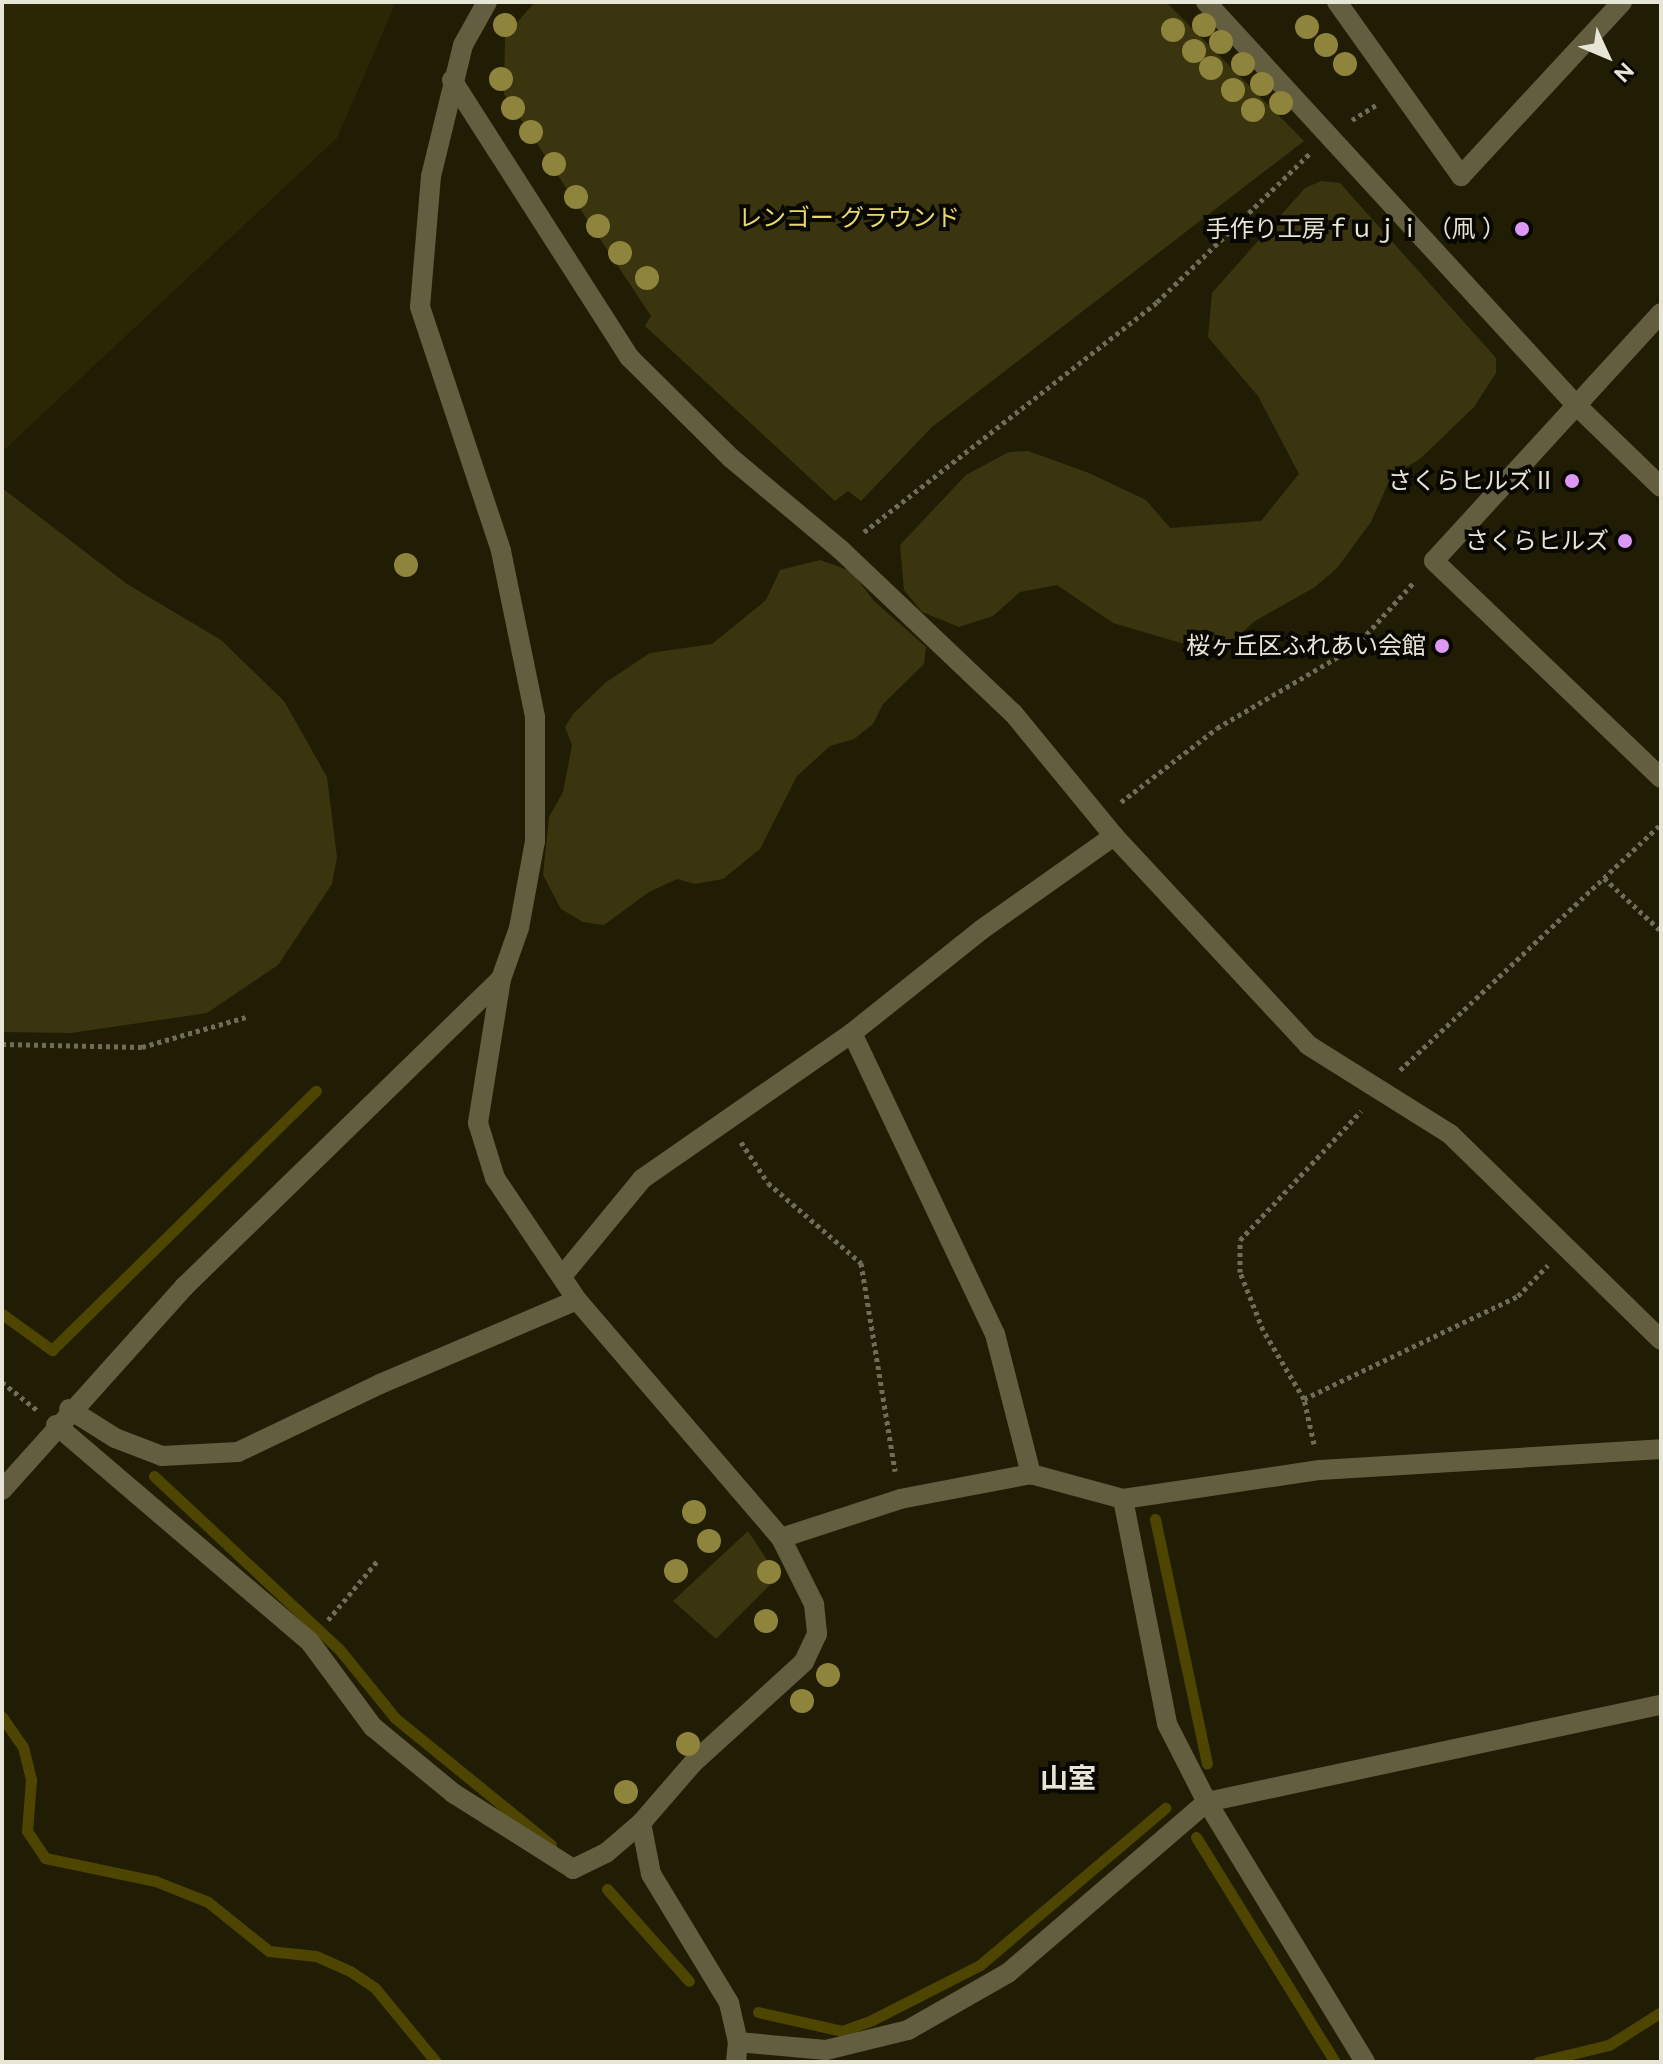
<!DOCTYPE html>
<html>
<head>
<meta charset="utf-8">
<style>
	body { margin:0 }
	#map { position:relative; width:1663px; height:2064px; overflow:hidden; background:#211d04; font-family:Raleway,"Noto Sans JP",sans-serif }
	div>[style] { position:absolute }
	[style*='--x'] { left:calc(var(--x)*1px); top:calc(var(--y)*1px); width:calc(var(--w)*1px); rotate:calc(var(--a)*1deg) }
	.built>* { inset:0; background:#2b2603 }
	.green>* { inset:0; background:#3b350f }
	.stream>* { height:11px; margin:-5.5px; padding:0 5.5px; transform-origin:5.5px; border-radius:5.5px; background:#4e4500 }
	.path>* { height:5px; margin-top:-2.5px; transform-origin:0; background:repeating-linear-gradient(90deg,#6f6c57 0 4px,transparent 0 8px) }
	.minor>* { height:20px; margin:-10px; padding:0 10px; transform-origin:10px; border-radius:10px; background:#635e40 }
	.trees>* { width:24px; height:24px; margin:-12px; border-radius:50%; background:#8f843c }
	.dots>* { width:22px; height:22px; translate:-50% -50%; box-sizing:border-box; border:4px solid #090701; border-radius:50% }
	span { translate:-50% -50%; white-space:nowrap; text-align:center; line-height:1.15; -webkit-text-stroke:8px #090701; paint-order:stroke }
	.park-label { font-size:24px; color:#e9d86a }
	.poi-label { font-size:24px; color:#e7e5d5 }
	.right { translate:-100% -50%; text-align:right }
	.quarter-label { font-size:28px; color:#e7e5d5; font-weight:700 }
	.frame { position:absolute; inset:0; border:4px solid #e7e5d5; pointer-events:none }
	.north { position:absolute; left:1567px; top:16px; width:80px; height:80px; -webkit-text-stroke:6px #090701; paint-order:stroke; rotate:134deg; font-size:22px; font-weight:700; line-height:32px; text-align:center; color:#e7e5d5 }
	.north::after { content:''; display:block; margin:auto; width:28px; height:36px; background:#e7e5d5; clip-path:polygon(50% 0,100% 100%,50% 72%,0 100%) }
</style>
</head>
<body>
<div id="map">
	<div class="built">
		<i style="clip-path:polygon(2px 2px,396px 2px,337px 138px,2px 452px)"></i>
	</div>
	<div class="green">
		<i style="clip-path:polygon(535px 2px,1166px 2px,1304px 141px,932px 427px,861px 501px,848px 491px,835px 501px,645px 326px,651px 316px,504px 94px,505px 36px)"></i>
		<i style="clip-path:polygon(1321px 181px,1340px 183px,1496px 358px,1496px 373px,1474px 407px,1421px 458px,1391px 477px,1371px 522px,1337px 568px,1315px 587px,1255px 621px,1222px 650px,1205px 650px,1113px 623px,1057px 585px,1020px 592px,993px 616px,959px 627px,922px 612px,904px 590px,900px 545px,966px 475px,1009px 452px,1028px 451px,1089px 473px,1146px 500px,1170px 528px,1261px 521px,1299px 474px,1258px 396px,1208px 337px,1212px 293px,1305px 188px)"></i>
		<i style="clip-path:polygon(2px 488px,127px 584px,221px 640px,284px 701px,327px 777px,337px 857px,332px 884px,278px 965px,207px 1013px,71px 1033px,2px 1032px)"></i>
		<i style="clip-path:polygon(820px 560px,851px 571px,874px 601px,926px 647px,924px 664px,883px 704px,873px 724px,854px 739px,830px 746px,797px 776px,760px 849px,723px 879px,695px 884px,677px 879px,649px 892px,604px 925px,583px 922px,561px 909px,543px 875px,549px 817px,563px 792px,572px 745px,565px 727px,573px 714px,605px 683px,650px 653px,712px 644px,766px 600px,780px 570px)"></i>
		<i style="clip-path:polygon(748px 1531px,778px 1577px,716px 1639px,673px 1601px)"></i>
	</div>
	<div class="stream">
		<i style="--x:2;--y:1314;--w:62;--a:35.8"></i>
		<i style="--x:52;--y:1350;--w:370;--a:-44.5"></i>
		<i style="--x:154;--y:1476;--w:253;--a:43.1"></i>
		<i style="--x:339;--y:1649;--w:89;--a:50.9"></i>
		<i style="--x:395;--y:1718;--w:201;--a:39.1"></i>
		<i style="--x:1155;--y:1519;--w:250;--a:78"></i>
		<i style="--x:2;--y:1717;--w:37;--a:55"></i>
		<i style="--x:23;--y:1747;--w:34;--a:76"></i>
		<i style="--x:31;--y:1780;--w:51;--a:94.5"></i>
		<i style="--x:27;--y:1831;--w:32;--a:56"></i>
		<i style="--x:45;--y:1858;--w:112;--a:11.8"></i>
		<i style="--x:155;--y:1881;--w:57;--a:21.6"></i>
		<i style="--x:208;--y:1902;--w:78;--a:38.8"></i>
		<i style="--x:269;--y:1951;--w:47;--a:6.1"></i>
		<i style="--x:316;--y:1956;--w:37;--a:24"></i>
		<i style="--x:350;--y:1971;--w:30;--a:34"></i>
		<i style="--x:375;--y:1988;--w:96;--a:50.5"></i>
		<i style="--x:1196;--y:1837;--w:264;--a:58.3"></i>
		<i style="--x:607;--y:1889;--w:123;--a:48.3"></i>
		<i style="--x:758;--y:2012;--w:86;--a:12.7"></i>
		<i style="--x:842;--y:2031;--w:32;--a:-20"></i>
		<i style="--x:872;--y:2020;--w:121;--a:-27"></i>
		<i style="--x:980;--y:1965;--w:243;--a:-40.3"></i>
		<i style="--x:1538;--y:2062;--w:73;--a:-13.5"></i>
		<i style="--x:1609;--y:2045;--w:62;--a:-32.4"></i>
	</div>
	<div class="path">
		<i style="--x:1352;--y:120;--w:28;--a:-32"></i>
		<i style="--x:864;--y:532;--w:372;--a:-38.1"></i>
		<i style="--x:1157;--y:302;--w:214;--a:-44.2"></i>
		<i style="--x:1121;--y:802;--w:121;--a:-37.6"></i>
		<i style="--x:1217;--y:728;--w:161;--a:-30.5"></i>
		<i style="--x:1356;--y:646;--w:86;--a:-47.8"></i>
		<i style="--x:1604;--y:878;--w:78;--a:42.9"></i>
		<i style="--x:2;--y:1044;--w:140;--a:1.2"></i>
		<i style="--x:142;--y:1047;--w:108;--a:-16.1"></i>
		<i style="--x:1400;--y:1070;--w:359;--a:-43.3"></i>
		<i style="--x:741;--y:1142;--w:49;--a:56.6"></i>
		<i style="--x:768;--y:1183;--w:123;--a:40.7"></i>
		<i style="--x:861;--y:1263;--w:211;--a:80.7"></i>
		<i style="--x:2;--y:1382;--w:45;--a:38.7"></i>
		<i style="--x:1304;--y:1399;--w:237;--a:-25.7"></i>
		<i style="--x:1518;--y:1296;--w:43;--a:-45.9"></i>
		<i style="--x:1314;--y:1444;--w:46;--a:-102.5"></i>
		<i style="--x:1304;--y:1399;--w:80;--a:-120.7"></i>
		<i style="--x:1263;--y:1330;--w:62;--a:-111.6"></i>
		<i style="--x:1240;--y:1272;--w:32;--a:-90"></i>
		<i style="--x:1240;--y:1240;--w:177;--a:-46.8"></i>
		<i style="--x:328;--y:1620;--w:80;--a:-50.1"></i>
	</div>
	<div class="minor">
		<i style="--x:487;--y:2;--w:49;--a:119.2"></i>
		<i style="--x:463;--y:45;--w:135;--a:103.7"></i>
		<i style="--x:431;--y:176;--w:131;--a:94.8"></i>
		<i style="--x:420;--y:307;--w:257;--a:71.6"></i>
		<i style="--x:501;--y:551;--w:169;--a:78.4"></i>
		<i style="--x:535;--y:717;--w:124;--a:90"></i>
		<i style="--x:535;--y:841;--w:88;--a:100.4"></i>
		<i style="--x:519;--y:928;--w:54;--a:109.4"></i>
		<i style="--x:501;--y:979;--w:146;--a:99.1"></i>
		<i style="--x:478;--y:1123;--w:58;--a:72.8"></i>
		<i style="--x:495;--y:1178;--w:147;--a:56.1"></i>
		<i style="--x:577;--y:1300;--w:313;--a:49.4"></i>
		<i style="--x:781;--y:1538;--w:74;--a:63.4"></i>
		<i style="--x:814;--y:1604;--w:30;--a:84"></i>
		<i style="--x:817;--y:1634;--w:31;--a:115"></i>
		<i style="--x:804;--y:1662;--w:150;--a:137.7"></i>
		<i style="--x:693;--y:1763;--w:79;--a:130.9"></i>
		<i style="--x:641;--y:1823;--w:52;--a:78.9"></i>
		<i style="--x:651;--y:1874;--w:151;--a:58.8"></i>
		<i style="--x:729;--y:2003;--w:40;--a:77"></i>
		<i style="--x:738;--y:2042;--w:20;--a:96"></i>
		<i style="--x:1206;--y:2;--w:547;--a:47.44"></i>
		<i style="--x:1576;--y:405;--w:118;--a:44"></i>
		<i style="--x:1337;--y:2;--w:214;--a:54.5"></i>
		<i style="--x:1461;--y:176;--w:237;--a:-47.2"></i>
		<i style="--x:452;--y:80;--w:329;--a:57.4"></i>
		<i style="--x:629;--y:357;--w:144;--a:44.7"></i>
		<i style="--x:731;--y:458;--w:143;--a:39.9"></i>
		<i style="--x:841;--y:550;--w:237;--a:43.5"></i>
		<i style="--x:1013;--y:713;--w:159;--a:50.6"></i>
		<i style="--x:1114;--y:836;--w:285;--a:47.1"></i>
		<i style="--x:1308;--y:1045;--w:168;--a:32.1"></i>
		<i style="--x:1450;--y:1134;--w:295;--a:44.3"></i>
		<i style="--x:1661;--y:313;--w:336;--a:132.5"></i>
		<i style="--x:1434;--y:561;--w:314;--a:43.7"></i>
		<i style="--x:852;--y:1033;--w:333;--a:64.6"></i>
		<i style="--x:995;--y:1334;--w:145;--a:75.6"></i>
		<i style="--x:563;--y:1275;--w:124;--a:-50.5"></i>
		<i style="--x:642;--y:1179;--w:256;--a:-34.8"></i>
		<i style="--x:852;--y:1033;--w:165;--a:-38.6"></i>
		<i style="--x:981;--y:930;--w:163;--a:-35.3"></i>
		<i style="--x:69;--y:1409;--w:54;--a:32.2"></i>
		<i style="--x:115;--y:1438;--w:50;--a:21"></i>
		<i style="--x:162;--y:1456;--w:76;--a:-3"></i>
		<i style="--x:238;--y:1452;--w:157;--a:-25.6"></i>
		<i style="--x:380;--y:1384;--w:214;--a:-23.1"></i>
		<i style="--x:56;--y:1425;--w:334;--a:40.5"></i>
		<i style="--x:310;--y:1642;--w:106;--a:53.5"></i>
		<i style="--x:373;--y:1727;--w:104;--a:39.5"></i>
		<i style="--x:453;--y:1793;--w:142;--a:32.3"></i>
		<i style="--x:573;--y:1869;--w:37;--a:-26"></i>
		<i style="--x:606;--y:1853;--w:46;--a:-40.6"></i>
		<i style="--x:2;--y:1490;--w:273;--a:-48.1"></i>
		<i style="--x:184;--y:1287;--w:442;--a:-44.2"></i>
		<i style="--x:1123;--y:1499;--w:229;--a:78.9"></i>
		<i style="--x:1167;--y:1724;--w:88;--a:62.9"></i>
		<i style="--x:1207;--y:1802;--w:304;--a:58.7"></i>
		<i style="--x:781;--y:1538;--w:125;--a:-18.1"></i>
		<i style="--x:900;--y:1499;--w:133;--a:-10.8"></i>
		<i style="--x:1031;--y:1474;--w:95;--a:15.2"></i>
		<i style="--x:1123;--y:1499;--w:199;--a:-8.4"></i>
		<i style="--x:1320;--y:1470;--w:342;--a:-3.5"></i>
		<i style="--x:738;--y:2042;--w:88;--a:5.2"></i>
		<i style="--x:826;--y:2050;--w:84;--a:-13.7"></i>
		<i style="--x:908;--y:2030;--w:115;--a:-29.7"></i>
		<i style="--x:1008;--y:1973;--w:262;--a:-40.7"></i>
		<i style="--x:1207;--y:1802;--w:464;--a:-12.1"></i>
	</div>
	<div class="trees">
		<i style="left:505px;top:25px"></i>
		<i style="left:1204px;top:25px"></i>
		<i style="left:1307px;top:27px"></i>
		<i style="left:1173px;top:30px"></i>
		<i style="left:1221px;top:42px"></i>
		<i style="left:1326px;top:45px"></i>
		<i style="left:1194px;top:51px"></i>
		<i style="left:1243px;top:64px"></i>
		<i style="left:1345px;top:64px"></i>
		<i style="left:1211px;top:68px"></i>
		<i style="left:501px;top:79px"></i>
		<i style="left:1262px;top:84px"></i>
		<i style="left:1233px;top:90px"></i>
		<i style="left:1281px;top:103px"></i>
		<i style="left:513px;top:108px"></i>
		<i style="left:1253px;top:110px"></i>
		<i style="left:531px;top:132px"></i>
		<i style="left:554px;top:164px"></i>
		<i style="left:576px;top:197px"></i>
		<i style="left:598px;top:226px"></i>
		<i style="left:620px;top:253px"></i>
		<i style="left:647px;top:278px"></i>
		<i style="left:406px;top:565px"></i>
		<i style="left:694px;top:1512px"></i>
		<i style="left:709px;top:1541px"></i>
		<i style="left:676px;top:1571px"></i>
		<i style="left:769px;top:1572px"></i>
		<i style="left:766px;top:1621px"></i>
		<i style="left:828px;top:1675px"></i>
		<i style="left:802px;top:1701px"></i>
		<i style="left:688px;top:1744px"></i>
		<i style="left:626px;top:1792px"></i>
	</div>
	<div class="dots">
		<i style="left:1522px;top:229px;background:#db99f5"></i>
		<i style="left:1572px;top:481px;background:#db99f5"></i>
		<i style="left:1625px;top:541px;background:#db99f5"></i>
		<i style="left:1442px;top:646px;background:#db99f5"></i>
	</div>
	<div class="park-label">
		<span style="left:849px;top:218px">レンゴー グラウンド</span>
	</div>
	<div class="poi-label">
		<span class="right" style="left:1506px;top:229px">手作り工房ｆｕｊｉ （凧 ）</span>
		<span class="right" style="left:1556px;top:481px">さくらヒルズⅡ</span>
		<span class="right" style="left:1609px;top:541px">さくらヒルズ</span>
		<span class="right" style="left:1426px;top:646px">桜ヶ丘区ふれあい会館</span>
	</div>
	<div class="quarter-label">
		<span style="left:1068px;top:1779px">山室</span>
	</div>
	<div class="frame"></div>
	<div class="north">N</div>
</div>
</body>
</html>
